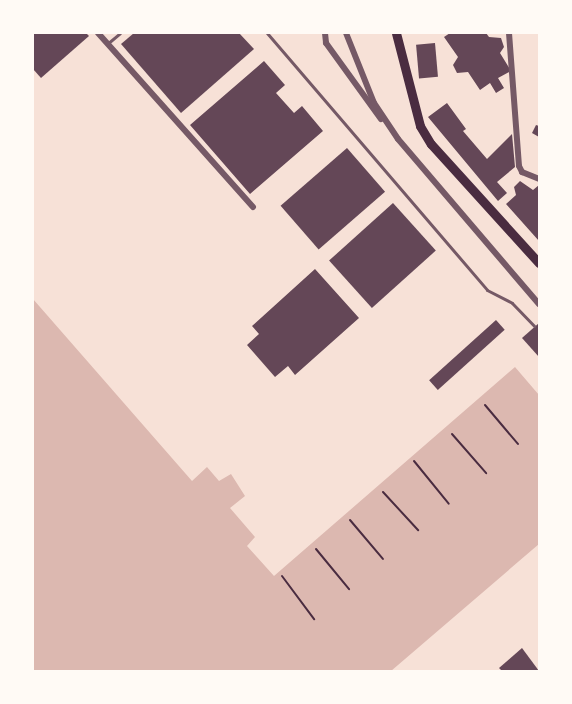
<!DOCTYPE html>
<html>
<head>
<meta charset="utf-8">
<style>
	body { margin:0 }
	#map { position:relative; width:572px; height:704px; overflow:hidden; background:#f7e1d7; font-family:"DejaVu Sans",sans-serif }
	div>[style] { position:absolute }
	[style*='--x'] { left:calc(var(--x)*1px); top:calc(var(--y)*1px); width:calc(var(--w)*1px); rotate:calc(var(--a)*1deg) }
	.water>* { inset:0; background:#dcb8b0 }
	.building>* { inset:0; background:#644757; transform-origin:0 0 }
	.path>* { height:2px; margin:-1px; padding:0 1px; transform-origin:1px; border-radius:1px; background:#4a2c40 }
	.service>* { height:3px; margin:-1.5px; padding:0 1.5px; transform-origin:1.5px; border-radius:1.5px; background:#755966 }
	.minor>* { height:6px; margin:-3px; padding:0 3px; transform-origin:3px; border-radius:3px; background:#755966 }
	.secondary>* { height:9px; margin:-4.5px; padding:0 4.5px; transform-origin:4.5px; border-radius:4.5px; background:#4a2c40 }
	span { translate:-50% -50%; white-space:nowrap; text-align:center; line-height:1.15; -webkit-text-stroke:4.5px #fffaf5; paint-order:stroke }
	.frame { position:absolute; inset:0; border:34px solid #fffaf5; pointer-events:none }
</style>
</head>
<body>
<div id="map">
	<div class="water">
		<i style="clip-path:polygon(33px 299px,192px 481px,207px 467px,219px 481px,231px 474px,245px 496px,230px 508px,255px 537px,247px 546px,274px 576px,515px 367px,539px 395px,539px 544px,391px 671px,33px 671px)"></i>
	</div>
	<div class="building">
		<i style="clip-path:polygon(33px 33px,86px 33px,89px 36px,41px 78px,33px 69px)"></i>
		<i style="clip-path:polygon(134px 33px,239px 33px,254px 49px,181px 113px,121px 44px)"></i>
		<i style="clip-path:polygon(450px 33px,486px 33px,489px 37px,501px 38px,504px 47px,500px 53px,511px 71px,498px 78px,504px 88px,496px 93px,490px 83px,480px 90px,468px 72px,457px 73px,453px 65px,458px 57px,444px 37px)"></i>
		<i style="left:435px;top:43px;width:34px;height:19px;rotate:85deg"></i>
		<i style="clip-path:polygon(264px 61px,285px 85px,276px 93px,294px 113px,302px 106px,323px 131px,250px 194px,190px 125px)"></i>
		<i style="clip-path:polygon(447px 103px,466px 129px,463px 131px,487px 159px,512px 134px,515px 167px,497px 182px,507px 193px,498px 201px,428px 117px)"></i>
		<i style="clip-path:polygon(536px 125px,539px 126px,539px 137px,532px 133px)"></i>
		<i style="left:347px;top:148px;width:58px;height:88px;rotate:49deg"></i>
		<i style="clip-path:polygon(520px 181px,533px 190px,539px 185px,539px 241px,506px 204px,516px 195px,514px 187px)"></i>
		<i style="left:393px;top:203px;width:64px;height:86px;rotate:48deg"></i>
		<i style="clip-path:polygon(315px 269px,359px 318px,295px 375px,288px 366px,275px 377px,247px 345px,259px 334px,252px 326px)"></i>
		<i style="left:496px;top:320px;width:13px;height:90px;rotate:48deg"></i>
		<i style="clip-path:polygon(539px 323px,539px 357px,522px 338px)"></i>
		<i style="clip-path:polygon(522px 648px,539px 671px,502px 671px,499px 668px)"></i>
	</div>
	<div class="path">
		<i style="--x:485;--y:405;--w:51;--a:49.8"></i>
		<i style="--x:452;--y:434;--w:52;--a:48.9"></i>
		<i style="--x:414;--y:461;--w:55;--a:50.9"></i>
		<i style="--x:383;--y:492;--w:52;--a:47.4"></i>
		<i style="--x:350;--y:520;--w:51;--a:49.8"></i>
		<i style="--x:316;--y:549;--w:52;--a:50.5"></i>
		<i style="--x:282;--y:576;--w:54;--a:53.3"></i>
	</div>
	<div class="service">
		<i style="--x:267;--y:33;--w:338;--a:49.4"></i>
		<i style="--x:487;--y:290;--w:28;--a:27"></i>
		<i style="--x:512;--y:303;--w:32;--a:46"></i>
		<i style="--x:107;--y:44;--w:17;--a:-40"></i>
	</div>
	<div class="minor">
		<i style="--x:98;--y:33;--w:233;--a:48.3"></i>
		<i style="--x:325;--y:33;--w:10;--a:84"></i>
		<i style="--x:326;--y:43;--w:94;--a:54.1"></i>
		<i style="--x:346;--y:33;--w:75;--a:68.2"></i>
		<i style="--x:374;--y:103;--w:43;--a:56.3"></i>
		<i style="--x:398;--y:139;--w:217;--a:49.5"></i>
		<i style="--x:509;--y:33;--w:133;--a:85.7"></i>
		<i style="--x:519;--y:166;--w:7;--a:63"></i>
		<i style="--x:522;--y:172;--w:18;--a:22"></i>
	</div>
	<div class="secondary">
		<i style="--x:396;--y:33;--w:96;--a:75.5"></i>
		<i style="--x:420;--y:126;--w:21;--a:59"></i>
		<i style="--x:431;--y:144;--w:161;--a:47.8"></i>
	</div>
	<div class="frame"></div>
</div>
</body>
</html>
